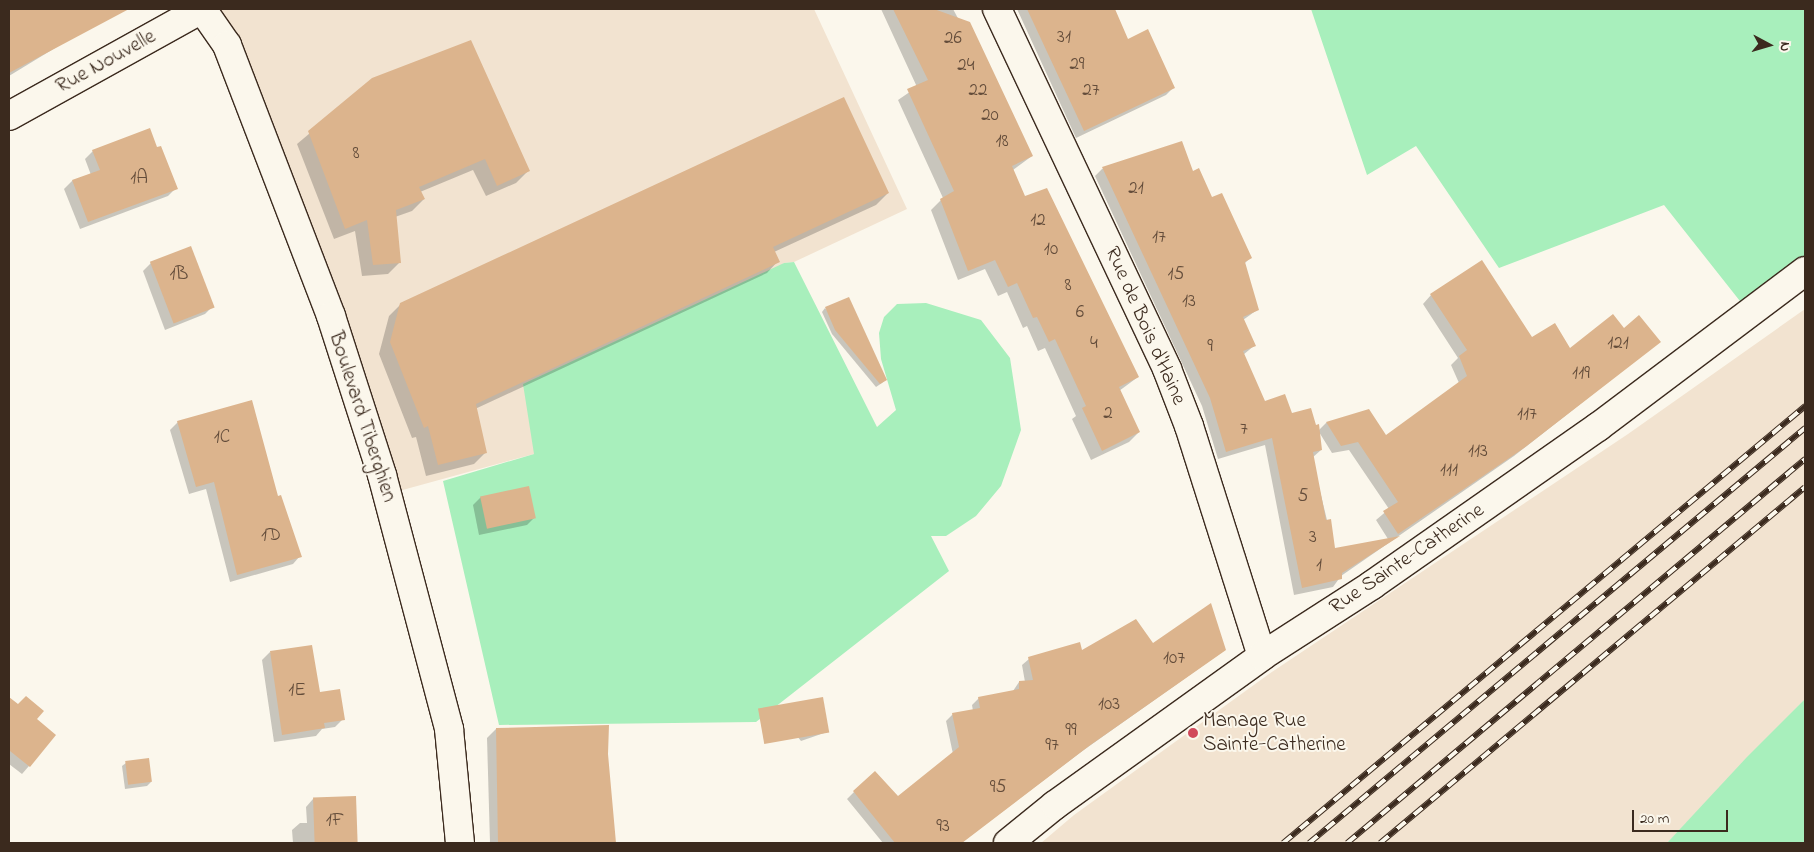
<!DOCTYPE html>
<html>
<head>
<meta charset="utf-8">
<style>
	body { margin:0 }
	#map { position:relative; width:1814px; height:852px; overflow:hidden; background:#fbf7ec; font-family:"Indie Flower",sans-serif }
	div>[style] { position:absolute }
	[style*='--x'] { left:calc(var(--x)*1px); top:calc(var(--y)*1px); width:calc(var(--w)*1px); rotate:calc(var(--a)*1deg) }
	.built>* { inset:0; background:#f2e3d0 }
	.green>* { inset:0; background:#a8efbc }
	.shadow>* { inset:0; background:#0003 }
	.building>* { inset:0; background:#dcb48d; transform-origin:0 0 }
	.roads { filter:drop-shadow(1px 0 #3b2a1e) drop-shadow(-1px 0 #3b2a1e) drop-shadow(0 1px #3b2a1e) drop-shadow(0 -1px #3b2a1e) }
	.minor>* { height:28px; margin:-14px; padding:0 14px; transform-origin:14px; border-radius:14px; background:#fbf7ec }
	.rail>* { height:5.5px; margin-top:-2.75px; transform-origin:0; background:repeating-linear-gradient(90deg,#fbf7ec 0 11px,#3b2a1e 0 22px); box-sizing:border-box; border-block:1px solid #3b2a1e }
	.dots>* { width:14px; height:14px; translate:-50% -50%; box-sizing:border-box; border:2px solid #fbf7ec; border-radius:50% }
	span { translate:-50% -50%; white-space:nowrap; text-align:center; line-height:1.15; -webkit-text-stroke:4px #fbf7ec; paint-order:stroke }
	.number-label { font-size:19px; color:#634c3a }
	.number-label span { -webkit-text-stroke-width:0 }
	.street-label { font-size:21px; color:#3b2a1e }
	.poi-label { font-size:21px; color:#3b2a1e }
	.left { translate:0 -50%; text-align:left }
	.frame { position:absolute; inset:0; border:10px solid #3b2a1e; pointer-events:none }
	.north { position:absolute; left:1744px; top:20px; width:50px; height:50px; -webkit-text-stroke:4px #fbf7ec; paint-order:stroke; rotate:96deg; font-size:14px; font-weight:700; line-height:20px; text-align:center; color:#3b2a1e }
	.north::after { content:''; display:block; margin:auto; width:18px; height:22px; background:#3b2a1e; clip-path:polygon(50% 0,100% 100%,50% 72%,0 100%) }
	.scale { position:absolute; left:1632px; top:810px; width:96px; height:22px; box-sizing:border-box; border:2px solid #3b2a1e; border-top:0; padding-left:6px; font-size:15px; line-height:18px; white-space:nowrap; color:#3b2a1e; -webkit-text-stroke:4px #fbf7ec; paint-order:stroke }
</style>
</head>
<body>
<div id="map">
	<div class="built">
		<i style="clip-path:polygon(202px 9px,814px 9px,907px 209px,794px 262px,784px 263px,534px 454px,388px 494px)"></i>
		<i style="clip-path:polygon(1805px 309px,1805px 699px,1667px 843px,1041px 843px,1074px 815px,1269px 674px,1628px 434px)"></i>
	</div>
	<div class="green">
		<i style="clip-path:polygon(1311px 9px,1805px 9px,1805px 271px,1751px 315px,1664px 205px,1499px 268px,1416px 146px,1367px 175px)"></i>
		<i style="clip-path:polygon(794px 262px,877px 427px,896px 410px,881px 359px,879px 333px,884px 317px,897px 304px,926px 303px,981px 320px,1010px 358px,1021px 430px,1001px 486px,976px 516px,946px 536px,931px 536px,949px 571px,756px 722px,499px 725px,443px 481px,534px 454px,523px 384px,784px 263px)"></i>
		<i style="clip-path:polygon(1805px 699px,1805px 843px,1667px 843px,1747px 757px)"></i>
	</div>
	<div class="shadow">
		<i style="clip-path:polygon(9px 9px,119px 9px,9px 76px)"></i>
		<i style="clip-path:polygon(881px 9px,953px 9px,1032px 156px,1013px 170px,1024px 198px,1138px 377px,1119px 391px,1139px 432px,1129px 442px,1091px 460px,1072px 419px,1076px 416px,1045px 348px,1038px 351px,1027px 326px,1023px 328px,1007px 292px,998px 296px,985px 269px,958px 280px,931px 210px,943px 198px,898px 100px,917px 87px)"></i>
		<i style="clip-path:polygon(1017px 9px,1114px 9px,1127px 41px,1174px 87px,1166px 95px,1076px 138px)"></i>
		<i style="clip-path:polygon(373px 80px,528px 171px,516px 183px,486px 196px,473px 170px,420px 192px,424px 199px,412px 211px,395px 217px,400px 262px,388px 274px,362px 276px,355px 231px,334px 239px,297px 144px)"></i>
		<i style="clip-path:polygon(evenodd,1181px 143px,1192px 172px,1250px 258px,1244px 264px,1257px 310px,1243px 320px,1255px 345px,1243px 355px,1264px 402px,1318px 431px,1326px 423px,1368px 411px,1385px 437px,1459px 383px,1451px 365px,1458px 358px,1423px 304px,1431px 295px,1532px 339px,1569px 350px,1624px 330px,1659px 342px,1514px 456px,1341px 576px,1333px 587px,1294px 595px,1265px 445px,1218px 459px,1202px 406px,1095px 176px,1102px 169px,1181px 143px,1319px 432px,1332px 453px,1349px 450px,1389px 509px,1376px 520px,1388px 539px,1334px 549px,1312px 458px,1321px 450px,1319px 432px)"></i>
		<i style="clip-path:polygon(157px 149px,176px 188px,168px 196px,80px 229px,64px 189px,72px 181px,91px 175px,85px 159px,93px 151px)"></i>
		<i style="clip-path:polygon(888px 193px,876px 205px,774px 252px,778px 261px,767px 273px,475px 409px,486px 452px,474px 464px,426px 476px,416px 437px,412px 438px,379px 354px,389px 316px,401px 304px)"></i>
		<i style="clip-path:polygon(151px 263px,213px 306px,205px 314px,165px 330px,143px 271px)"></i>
		<i style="clip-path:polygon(825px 308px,886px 379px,882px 383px,876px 387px,832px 334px,822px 312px)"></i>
		<i style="clip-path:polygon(178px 422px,277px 497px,300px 556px,293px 564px,230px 582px,206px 489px,189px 494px,170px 430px)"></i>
		<i style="clip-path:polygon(481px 497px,535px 517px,527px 525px,479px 535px,473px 505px)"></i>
		<i style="clip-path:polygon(1152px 645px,1225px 650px,1081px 752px,961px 843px,883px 843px,847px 799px,854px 792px,898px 798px,953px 754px,946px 721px,953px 714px,973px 711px,972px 705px,979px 698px,1013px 691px,1019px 682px,1025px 682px,1022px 665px,1029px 659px)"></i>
		<i style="clip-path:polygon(270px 652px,343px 719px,335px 727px,322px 729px,316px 736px,274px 742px,262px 660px)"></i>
		<i style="clip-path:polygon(9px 699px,35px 720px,29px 766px,22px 774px,9px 764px)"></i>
		<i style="clip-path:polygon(778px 713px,827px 732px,801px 741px)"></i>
		<i style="clip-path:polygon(496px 729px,607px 754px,614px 843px,490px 843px,487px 738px)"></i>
		<i style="clip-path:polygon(126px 763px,151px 782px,147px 786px,125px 789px,122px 766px)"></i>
		<i style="clip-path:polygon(355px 797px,357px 843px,293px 843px,292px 830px,300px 823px,307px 823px,306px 807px,313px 799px)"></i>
	</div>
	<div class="building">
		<i style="clip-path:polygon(9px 9px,129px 9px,9px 73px)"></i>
		<i style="clip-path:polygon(893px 9px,934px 9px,970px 22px,1033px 156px,1012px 166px,1025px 196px,1047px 188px,1139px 377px,1119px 387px,1140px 432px,1102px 451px,1082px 408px,1086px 406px,1055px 339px,1049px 342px,1037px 317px,1033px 318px,1017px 283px,1008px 287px,995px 260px,968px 271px,940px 199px,954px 191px,907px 89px,928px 80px)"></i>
		<i style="clip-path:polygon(1027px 9px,1115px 9px,1128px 39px,1148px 29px,1175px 88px,1084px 131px)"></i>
		<i style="clip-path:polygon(471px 40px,530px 171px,497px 186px,485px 159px,419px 187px,425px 199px,396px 210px,401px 263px,373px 265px,367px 220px,345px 229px,308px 131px,372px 78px)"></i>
		<i style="clip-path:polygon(844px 97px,889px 193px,773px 247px,780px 262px,476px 404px,487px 453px,438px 465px,428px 426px,424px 428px,390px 342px,400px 303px)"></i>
		<i style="clip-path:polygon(150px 128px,157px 147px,161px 146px,178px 189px,88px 222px,72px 180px,100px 170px,92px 150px)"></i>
		<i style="clip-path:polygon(1182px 141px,1193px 171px,1199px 168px,1212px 197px,1222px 193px,1252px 258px,1245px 262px,1259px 310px,1243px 317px,1256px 346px,1243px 351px,1265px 401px,1285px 394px,1292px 413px,1311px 408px,1316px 425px,1319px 424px,1322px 450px,1313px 452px,1326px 520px,1331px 519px,1335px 548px,1400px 536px,1342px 573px,1342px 579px,1302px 588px,1272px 438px,1226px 452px,1210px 398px,1102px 167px)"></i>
		<i style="left:191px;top:246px;width:66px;height:44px;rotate:69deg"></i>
		<i style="clip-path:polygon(1482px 260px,1532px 337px,1555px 323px,1570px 348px,1613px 314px,1624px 328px,1639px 315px,1661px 342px,1524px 448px,1398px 534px,1383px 511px,1398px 502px,1358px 442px,1341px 446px,1326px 422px,1369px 409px,1386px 435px,1467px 376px,1459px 356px,1467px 350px,1430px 294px)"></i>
		<i style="clip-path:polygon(849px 297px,887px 380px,880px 384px,835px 330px,825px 307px)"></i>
		<i style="clip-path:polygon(252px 400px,278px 496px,281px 495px,302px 557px,237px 575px,214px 482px,196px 487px,177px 421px)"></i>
		<i style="left:529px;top:486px;width:33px;height:50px;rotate:78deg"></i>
		<i style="clip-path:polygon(1211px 603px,1226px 650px,1089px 746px,962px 843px,895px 843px,853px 791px,875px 771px,898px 796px,959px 747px,952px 713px,980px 708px,978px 697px,1019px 689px,1019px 681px,1033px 680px,1028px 657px,1080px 642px,1082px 650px,1136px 619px,1153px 643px)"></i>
		<i style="clip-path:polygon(312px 645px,320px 692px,340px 689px,345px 720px,324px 723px,325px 728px,282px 735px,270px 651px)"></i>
		<i style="clip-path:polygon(26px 696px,44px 711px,37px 719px,56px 735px,30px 767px,10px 751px,9px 753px,9px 697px,18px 704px)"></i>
		<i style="left:823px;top:697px;width:36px;height:66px;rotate:80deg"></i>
		<i style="clip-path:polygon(609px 725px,608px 754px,616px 843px,498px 843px,496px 728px)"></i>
		<i style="left:149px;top:758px;width:24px;height:24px;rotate:83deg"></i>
		<i style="left:356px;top:796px;width:47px;height:43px;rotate:88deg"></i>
	</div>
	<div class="roads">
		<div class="minor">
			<i style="--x:997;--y:9;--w:398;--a:64.7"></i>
			<i style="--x:1167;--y:369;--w:61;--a:68.9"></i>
			<i style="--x:1189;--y:426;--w:241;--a:72.4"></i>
			<i style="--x:9;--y:116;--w:221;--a:-29"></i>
			<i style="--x:202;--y:9;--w:44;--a:55.2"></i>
			<i style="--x:227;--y:45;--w:290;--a:69"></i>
			<i style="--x:331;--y:316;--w:167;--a:72.2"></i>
			<i style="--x:382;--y:475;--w:263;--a:75.2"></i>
			<i style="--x:449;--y:729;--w:115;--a:84.5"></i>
			<i style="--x:1008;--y:843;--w:60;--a:-39"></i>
			<i style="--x:1055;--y:805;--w:255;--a:-35.7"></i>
			<i style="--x:1262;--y:656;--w:131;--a:-32.8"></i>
			<i style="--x:1372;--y:585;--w:276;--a:-35"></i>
			<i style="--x:1598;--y:427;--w:259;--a:-37"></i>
		</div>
	</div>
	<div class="rail">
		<i style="--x:1283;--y:843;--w:681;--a:-39.93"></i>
		<i style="--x:1309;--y:843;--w:647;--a:-39.92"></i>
		<i style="--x:1347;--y:843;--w:598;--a:-39.98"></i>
		<i style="--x:1380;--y:843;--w:554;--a:-39.95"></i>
	</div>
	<div class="dots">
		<i style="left:1193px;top:733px;background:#d1495b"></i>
	</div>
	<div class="number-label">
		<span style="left:1064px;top:38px">31</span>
		<span style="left:953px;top:39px">26</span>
		<span style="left:1077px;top:65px">29</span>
		<span style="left:966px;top:66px">24</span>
		<span style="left:978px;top:91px">22</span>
		<span style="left:1091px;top:91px">27</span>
		<span style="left:990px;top:116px">20</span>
		<span style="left:1002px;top:142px">18</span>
		<span style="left:356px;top:154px">8</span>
		<span style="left:139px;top:179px">1A</span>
		<span style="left:1136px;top:189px">21</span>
		<span style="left:1038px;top:221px">12</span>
		<span style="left:1159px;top:238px">17</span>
		<span style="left:1051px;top:250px">10</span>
		<span style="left:179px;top:275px">1B</span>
		<span style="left:1176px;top:275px">15</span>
		<span style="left:1068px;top:286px">8</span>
		<span style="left:1189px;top:302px">13</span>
		<span style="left:1080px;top:313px">6</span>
		<span style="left:1094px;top:344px">4</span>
		<span style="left:1618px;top:344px">121</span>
		<span style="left:1210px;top:347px">9</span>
		<span style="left:1581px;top:374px">119</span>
		<span style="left:1108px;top:414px">2</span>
		<span style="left:1527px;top:415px">117</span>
		<span style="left:1244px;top:430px">7</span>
		<span style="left:222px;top:438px">1C</span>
		<span style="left:1478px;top:452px">113</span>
		<span style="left:1449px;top:471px">111</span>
		<span style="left:1303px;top:497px">5</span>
		<span style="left:271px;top:536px">1D</span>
		<span style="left:1313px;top:538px">3</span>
		<span style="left:1319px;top:566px">1</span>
		<span style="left:1174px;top:659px">107</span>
		<span style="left:297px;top:691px">1E</span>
		<span style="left:1109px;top:705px">103</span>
		<span style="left:1071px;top:731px">99</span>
		<span style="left:1052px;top:746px">97</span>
		<span style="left:998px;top:788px">95</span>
		<span style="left:335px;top:821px">1F</span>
		<span style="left:943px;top:827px">93</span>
	</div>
	<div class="street-label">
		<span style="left:106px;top:62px;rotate:-29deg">Rue Nouvelle</span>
		<span style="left:1145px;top:326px;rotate:66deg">Rue de Bois d'Haine</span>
		<span style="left:362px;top:417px;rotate:72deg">Boulevard Tiberghien</span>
		<span style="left:1407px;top:559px;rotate:-34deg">Rue Sainte-Catherine</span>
	</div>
	<div class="poi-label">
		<span class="left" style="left:1203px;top:733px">Manage Rue<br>Sainte-Catherine</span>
	</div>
	<div class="frame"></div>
	<div class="north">N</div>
	<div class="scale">20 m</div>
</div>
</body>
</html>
